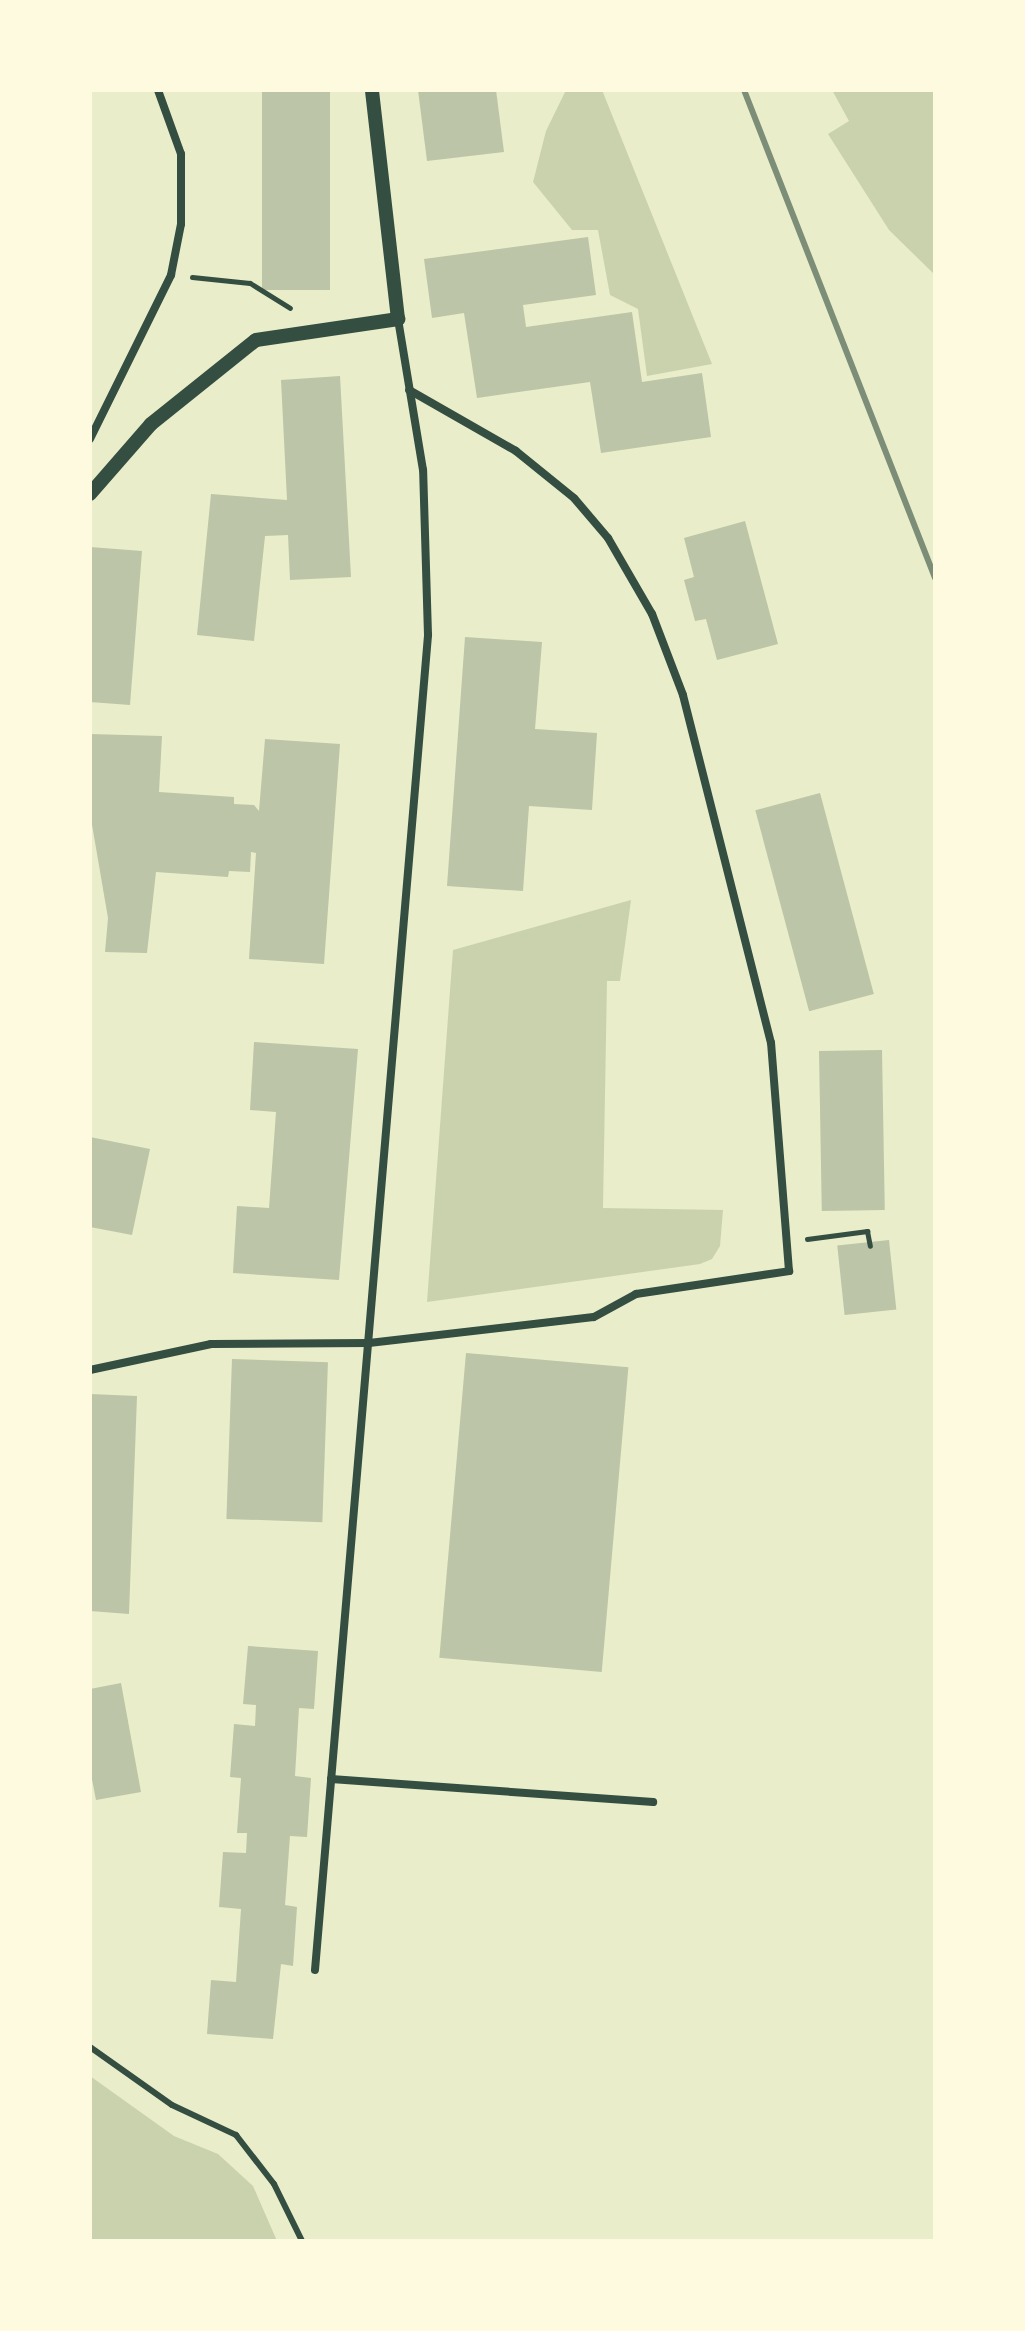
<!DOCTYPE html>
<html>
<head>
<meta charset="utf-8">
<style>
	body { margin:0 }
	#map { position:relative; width:1025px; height:2331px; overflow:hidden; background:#e9edc9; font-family:"Golos Text",sans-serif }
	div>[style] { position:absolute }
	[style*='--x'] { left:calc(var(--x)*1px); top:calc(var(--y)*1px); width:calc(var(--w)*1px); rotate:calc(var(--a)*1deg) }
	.green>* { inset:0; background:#cad2ad }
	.building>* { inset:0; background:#bcc5a7; transform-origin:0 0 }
	.path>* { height:5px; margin:-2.5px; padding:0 2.5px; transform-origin:2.5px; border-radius:2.5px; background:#344e41 }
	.service>* { height:6px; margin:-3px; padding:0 3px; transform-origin:3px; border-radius:3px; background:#344e41 }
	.minor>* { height:8px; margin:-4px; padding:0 4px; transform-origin:4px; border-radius:4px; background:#344e41 }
	.tertiary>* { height:14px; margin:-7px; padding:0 7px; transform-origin:7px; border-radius:7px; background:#344e41 }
	.rail>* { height:6px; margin:-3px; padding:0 3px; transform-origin:3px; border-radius:3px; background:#7c8e77 }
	span { translate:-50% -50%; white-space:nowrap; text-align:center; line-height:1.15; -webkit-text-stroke:8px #fefae0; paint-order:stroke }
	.frame { position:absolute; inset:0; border:92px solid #fefae0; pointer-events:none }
</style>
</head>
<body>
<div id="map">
	<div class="green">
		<i style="clip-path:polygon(566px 90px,602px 90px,712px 364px,647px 376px,638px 309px,610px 295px,598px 230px,572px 230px,533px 182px,546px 131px)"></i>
		<i style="clip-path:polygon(832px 90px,935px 90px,935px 275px,889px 230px,828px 134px,849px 121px)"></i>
		<i style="clip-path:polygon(631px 900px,620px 981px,607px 981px,603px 1208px,723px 1210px,720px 1246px,712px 1259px,700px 1264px,427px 1302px,453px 950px)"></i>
		<i style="clip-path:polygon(90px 2076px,174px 2136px,218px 2154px,253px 2186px,277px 2241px,90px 2241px)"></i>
	</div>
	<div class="building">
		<i style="left:262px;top:90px;width:68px;height:200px"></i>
		<i style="clip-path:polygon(418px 90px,496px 90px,504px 152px,427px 161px)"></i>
		<i style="clip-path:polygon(588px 237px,596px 295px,523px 305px,526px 327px,632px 312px,642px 382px,702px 373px,711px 437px,601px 453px,590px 382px,477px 398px,464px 313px,432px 318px,424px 259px)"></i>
		<i style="clip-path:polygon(340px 376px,351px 577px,290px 580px,288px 535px,265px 536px,254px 641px,197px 635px,211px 494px,287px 500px,281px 380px)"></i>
		<i style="clip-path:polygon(745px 521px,778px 644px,717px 660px,706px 619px,695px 621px,684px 580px,694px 577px,684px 538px)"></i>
		<i style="clip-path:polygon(90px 547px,142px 551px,130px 705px,90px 702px)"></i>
		<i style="clip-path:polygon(465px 637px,542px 642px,535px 729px,597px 733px,592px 810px,529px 806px,523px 891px,447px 886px)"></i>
		<i style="clip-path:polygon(90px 734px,162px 736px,159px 792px,234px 797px,234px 804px,254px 805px,259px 811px,265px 739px,340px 744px,324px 964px,249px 959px,256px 853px,251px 852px,250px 872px,229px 871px,228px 877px,156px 872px,147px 953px,105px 952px,108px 918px,90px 813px)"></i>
		<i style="left:820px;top:793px;width:208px;height:67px;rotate:75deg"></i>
		<i style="clip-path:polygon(254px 1042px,358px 1049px,339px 1280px,233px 1273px,237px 1206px,269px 1208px,276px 1112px,250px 1110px)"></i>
		<i style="left:882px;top:1050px;width:160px;height:63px;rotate:89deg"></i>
		<i style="clip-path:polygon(90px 1137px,150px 1149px,132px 1235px,90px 1227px)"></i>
		<i style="left:889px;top:1240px;width:70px;height:52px;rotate:84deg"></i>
		<i style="left:466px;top:1353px;width:163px;height:306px;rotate:5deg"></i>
		<i style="left:232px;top:1359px;width:96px;height:160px;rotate:2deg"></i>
		<i style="clip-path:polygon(90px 1394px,137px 1396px,129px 1614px,90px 1611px)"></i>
		<i style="clip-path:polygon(248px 1646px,318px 1651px,314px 1709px,299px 1708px,295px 1776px,311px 1778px,307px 1837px,290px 1836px,285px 1905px,297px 1907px,293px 1966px,281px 1964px,273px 2039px,207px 2034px,211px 1980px,236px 1982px,241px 1909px,219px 1907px,223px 1852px,246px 1853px,247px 1833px,237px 1833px,241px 1778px,230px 1777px,234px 1724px,255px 1726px,256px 1705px,243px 1704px)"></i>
		<i style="clip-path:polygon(121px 1683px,141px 1792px,96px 1800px,90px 1769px,90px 1689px)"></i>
	</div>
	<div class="path">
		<i style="--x:192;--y:277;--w:58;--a:5.9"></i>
		<i style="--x:250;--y:283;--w:47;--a:32"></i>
		<i style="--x:807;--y:1239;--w:61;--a:-7.6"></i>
		<i style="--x:867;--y:1231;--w:15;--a:79"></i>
	</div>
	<div class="service">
		<i style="--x:90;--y:2047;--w:100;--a:35.3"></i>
		<i style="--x:172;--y:2105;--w:71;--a:25.1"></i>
		<i style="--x:236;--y:2135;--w:62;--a:52.2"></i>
		<i style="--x:274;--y:2184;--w:64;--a:63.8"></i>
	</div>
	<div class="minor">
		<i style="--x:90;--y:439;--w:183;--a:-63.7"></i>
		<i style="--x:171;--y:275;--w:52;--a:-78.9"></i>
		<i style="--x:181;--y:224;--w:70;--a:-90"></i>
		<i style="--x:181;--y:154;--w:68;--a:-109.8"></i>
		<i style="--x:90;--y:1370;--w:124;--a:-12.1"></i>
		<i style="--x:211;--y:1344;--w:158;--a:-0.4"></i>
		<i style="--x:369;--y:1343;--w:226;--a:-6.6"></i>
		<i style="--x:594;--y:1317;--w:48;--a:-28.7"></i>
		<i style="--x:636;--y:1294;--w:155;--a:-8.5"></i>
		<i style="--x:789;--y:1271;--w:229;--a:-94.5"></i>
		<i style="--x:771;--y:1043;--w:359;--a:-104.2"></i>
		<i style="--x:683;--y:695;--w:87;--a:-110.9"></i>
		<i style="--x:652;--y:614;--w:88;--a:-120.1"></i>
		<i style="--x:608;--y:538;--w:52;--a:-130.4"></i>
		<i style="--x:574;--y:498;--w:75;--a:-141"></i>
		<i style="--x:516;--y:451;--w:123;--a:-150.3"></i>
		<i style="--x:331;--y:1779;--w:323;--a:4.1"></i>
		<i style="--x:315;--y:1970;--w:1340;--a:-85.16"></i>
		<i style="--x:428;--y:635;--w:165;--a:-91.7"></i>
		<i style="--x:423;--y:470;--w:153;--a:-99.4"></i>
	</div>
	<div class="tertiary">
		<i style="--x:90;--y:494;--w:93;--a:-48.9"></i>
		<i style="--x:151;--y:424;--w:134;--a:-38.7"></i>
		<i style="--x:256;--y:340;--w:144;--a:-8.4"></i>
		<i style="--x:398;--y:319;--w:230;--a:-96.5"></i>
	</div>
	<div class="rail">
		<i style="--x:744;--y:90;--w:524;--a:68.62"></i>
	</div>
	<div class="frame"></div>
</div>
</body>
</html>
